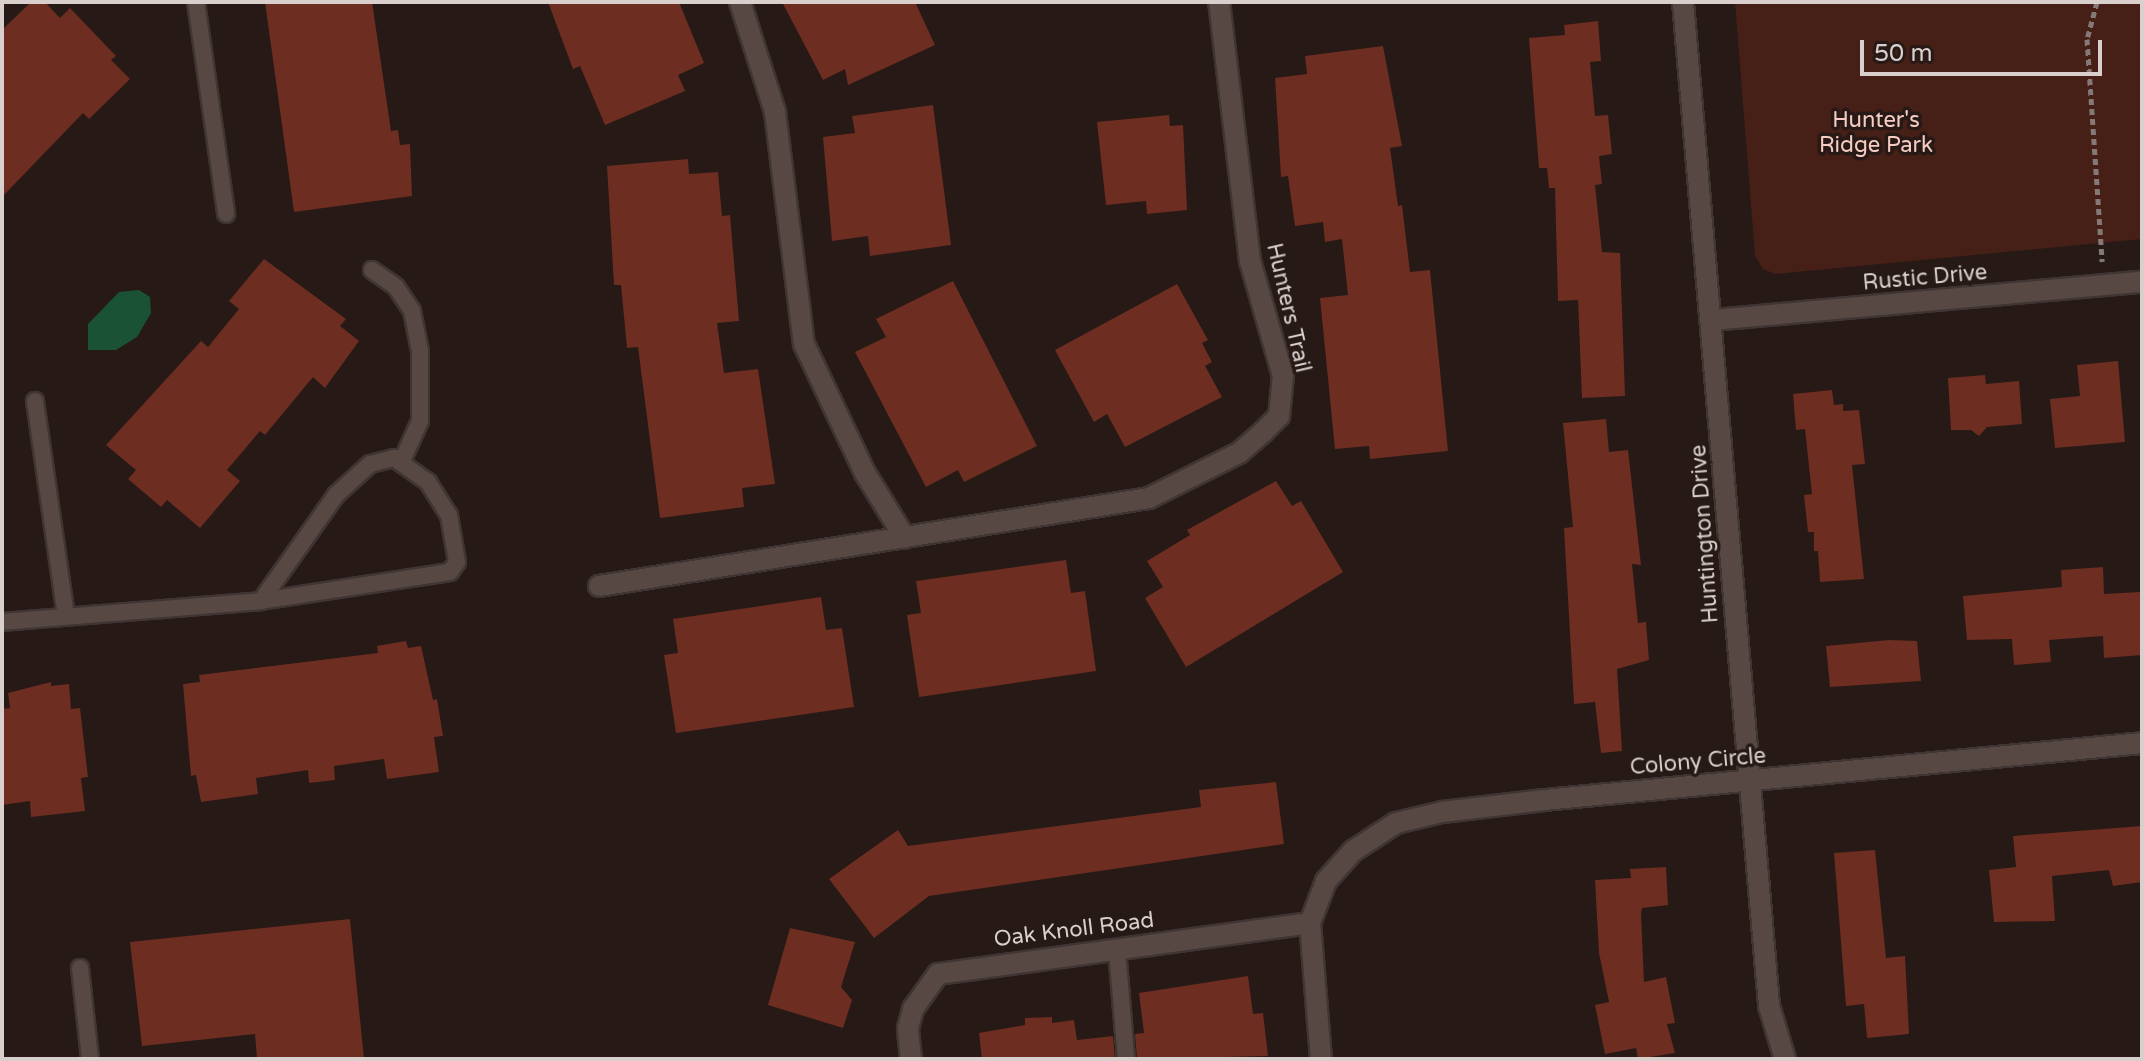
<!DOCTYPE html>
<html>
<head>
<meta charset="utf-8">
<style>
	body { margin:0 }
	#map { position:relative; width:2144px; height:1061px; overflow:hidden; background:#261916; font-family:"Varela Round",sans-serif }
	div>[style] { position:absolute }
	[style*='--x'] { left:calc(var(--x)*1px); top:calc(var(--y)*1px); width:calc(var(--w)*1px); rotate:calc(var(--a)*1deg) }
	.green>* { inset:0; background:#461f16 }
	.water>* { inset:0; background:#1a5235 }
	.building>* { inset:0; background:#6d2d20 }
	.path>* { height:5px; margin-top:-2.5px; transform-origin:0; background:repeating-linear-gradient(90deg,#847977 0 6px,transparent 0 10px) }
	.roads { filter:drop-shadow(2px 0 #3f3533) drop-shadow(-2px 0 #3f3533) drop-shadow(0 2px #3f3533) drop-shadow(0 -2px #3f3533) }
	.lane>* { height:16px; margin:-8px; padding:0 8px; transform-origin:8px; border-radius:8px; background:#584844 }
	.street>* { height:20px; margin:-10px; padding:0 10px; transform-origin:10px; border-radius:10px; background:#584844 }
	span { translate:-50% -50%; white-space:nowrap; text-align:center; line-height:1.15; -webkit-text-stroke:7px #261916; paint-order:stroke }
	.park-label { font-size:22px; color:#f6ccc2 }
	.street-label { font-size:22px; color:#d9cfcd }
	.frame { position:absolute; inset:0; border:4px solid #d9cfcd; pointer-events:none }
	.scale { position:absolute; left:1860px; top:40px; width:242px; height:36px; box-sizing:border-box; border:4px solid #d9cfcd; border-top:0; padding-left:10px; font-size:24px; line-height:28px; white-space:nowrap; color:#d9cfcd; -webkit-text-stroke:6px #261916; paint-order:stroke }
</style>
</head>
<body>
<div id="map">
	<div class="green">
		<i style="clip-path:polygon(1735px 2px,2142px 2px,2142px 239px,1775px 274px,1763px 269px,1755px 256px)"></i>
	</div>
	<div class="water">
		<i style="clip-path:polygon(139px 290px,150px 297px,151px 313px,137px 337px,116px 350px,88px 350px,88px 324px,119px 292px)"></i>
	</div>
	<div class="building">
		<i style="clip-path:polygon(31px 2px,45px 2px,60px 18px,70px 8px,116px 56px,111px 60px,130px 79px,89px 119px,83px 113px,2px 197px,2px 30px)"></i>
		<i style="clip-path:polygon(265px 2px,372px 2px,391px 131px,398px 130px,400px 145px,410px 144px,412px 196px,294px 212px)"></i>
		<i style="clip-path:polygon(548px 2px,679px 2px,704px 63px,678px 75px,685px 91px,605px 125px,580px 66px,573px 69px)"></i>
		<i style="clip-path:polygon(782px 2px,915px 2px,935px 45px,848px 85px,845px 69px,823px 80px)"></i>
		<i style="clip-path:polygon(1598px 21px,1601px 61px,1590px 62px,1595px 116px,1608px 115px,1612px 154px,1599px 156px,1602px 184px,1595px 185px,1602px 252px,1620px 253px,1625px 396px,1582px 398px,1578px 300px,1558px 301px,1555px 188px,1549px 188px,1547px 168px,1539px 168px,1529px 38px,1565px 35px,1564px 25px)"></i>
		<i style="clip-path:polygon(1383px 46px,1402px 146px,1390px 148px,1398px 206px,1402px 205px,1410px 272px,1430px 270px,1448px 451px,1370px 459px,1369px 446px,1335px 449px,1320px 298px,1348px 295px,1342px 239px,1325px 242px,1323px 222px,1295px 226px,1288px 176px,1281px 177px,1275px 78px,1307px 74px,1305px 56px)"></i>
		<i style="clip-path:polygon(933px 105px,951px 245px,870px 256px,868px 236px,832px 241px,823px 137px,855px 133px,852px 116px)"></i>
		<i style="clip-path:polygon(1169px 115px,1170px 126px,1183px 125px,1187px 210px,1147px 214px,1146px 201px,1106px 205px,1097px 122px)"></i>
		<i style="clip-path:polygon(688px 159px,689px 174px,718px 172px,722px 216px,730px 215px,739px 321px,717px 323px,724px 373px,758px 369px,775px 484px,742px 488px,744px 507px,660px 518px,638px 347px,627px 348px,621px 285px,614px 285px,607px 166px)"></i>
		<i style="clip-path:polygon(264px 259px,346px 319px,340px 326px,359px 341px,325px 388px,313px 377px,265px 435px,260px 431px,227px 470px,240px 481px,200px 528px,167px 500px,161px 507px,128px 479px,136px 470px,106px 445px,201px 341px,208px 347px,239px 309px,229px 301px)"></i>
		<i style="clip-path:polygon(953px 281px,1037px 446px,964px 482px,958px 470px,926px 487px,855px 352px,886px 337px,876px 319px)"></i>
		<i style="clip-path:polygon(1177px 284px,1208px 340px,1202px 343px,1212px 362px,1205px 366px,1222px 397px,1125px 447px,1107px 414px,1094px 422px,1055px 350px)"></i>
		<i style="clip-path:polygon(2118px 361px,2125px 442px,2055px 448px,2050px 399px,2080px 396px,2077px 365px)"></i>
		<i style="clip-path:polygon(1985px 375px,1986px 384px,2019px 381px,2022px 424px,1987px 427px,1979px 436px,1971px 430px,1951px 430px,1948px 378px)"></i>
		<i style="clip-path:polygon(1832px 390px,1834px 405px,1843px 404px,1843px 411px,1859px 410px,1865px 464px,1852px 465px,1864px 579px,1820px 582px,1818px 551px,1814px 551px,1814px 532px,1808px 532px,1804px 495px,1812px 494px,1805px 429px,1796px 430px,1793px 394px)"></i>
		<i style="clip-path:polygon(1606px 419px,1609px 452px,1628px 450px,1641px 565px,1632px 564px,1638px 623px,1646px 622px,1649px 660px,1617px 669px,1622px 751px,1601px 753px,1595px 702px,1574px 704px,1564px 528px,1573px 527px,1563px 423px)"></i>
		<i style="clip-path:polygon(1276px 481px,1292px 506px,1301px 501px,1343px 572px,1186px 667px,1145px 598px,1163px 587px,1147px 561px,1190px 535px,1187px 530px)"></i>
		<i style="clip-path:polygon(1066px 560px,1071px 593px,1085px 591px,1096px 671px,919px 697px,907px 615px,921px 613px,916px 581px)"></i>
		<i style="clip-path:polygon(2103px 567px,2104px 594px,2140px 592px,2142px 655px,2104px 658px,2103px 636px,2049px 640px,2051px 662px,2014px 665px,2012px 639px,1967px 640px,1963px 596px,2062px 587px,2061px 570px)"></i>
		<i style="clip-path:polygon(821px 597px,826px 630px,842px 628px,854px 707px,676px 733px,664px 655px,678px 653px,673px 619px)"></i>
		<i style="clip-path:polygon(1889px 640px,1917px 641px,1921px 681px,1830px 687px,1826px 646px)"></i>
		<i style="clip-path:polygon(406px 641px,408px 648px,421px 646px,433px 700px,437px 699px,443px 736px,434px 737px,439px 772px,387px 779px,384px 759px,334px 766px,335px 780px,309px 783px,308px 770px,256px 778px,258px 794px,201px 802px,196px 775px,191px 776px,183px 684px,200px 682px,199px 675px,378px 653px,377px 646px)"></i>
		<i style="clip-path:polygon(51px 682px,51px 686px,69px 684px,71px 709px,80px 708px,88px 777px,81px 778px,85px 811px,31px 817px,30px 801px,2px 805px,2px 709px,10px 708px,8px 693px)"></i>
		<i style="clip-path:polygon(1276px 782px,1284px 844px,929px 896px,874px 938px,829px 879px,898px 830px,908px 846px,1201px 807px,1199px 790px)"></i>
		<i style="clip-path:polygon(2142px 826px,2142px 882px,2113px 886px,2109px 870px,2052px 876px,2055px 921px,1994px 922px,1989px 870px,2016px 867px,2013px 836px)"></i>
		<i style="clip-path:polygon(1875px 850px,1886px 958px,1905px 956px,1909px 1034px,1867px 1038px,1864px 1004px,1846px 1006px,1834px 853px)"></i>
		<i style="clip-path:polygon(1666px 867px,1668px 905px,1642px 908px,1641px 914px,1644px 982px,1666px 977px,1675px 1023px,1667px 1024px,1675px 1053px,1638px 1059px,1636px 1048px,1605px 1054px,1595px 1005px,1609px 1002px,1599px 953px,1595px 880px,1631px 878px,1630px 869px)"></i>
		<i style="clip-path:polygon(350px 919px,364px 1059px,257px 1059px,255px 1034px,142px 1046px,130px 942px)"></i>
		<i style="clip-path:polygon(790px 928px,855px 942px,841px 987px,852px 1000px,843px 1028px,768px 1005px)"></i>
		<i style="clip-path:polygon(1248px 976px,1253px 1014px,1263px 1013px,1268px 1056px,1137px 1059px,1135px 1034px,1144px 1033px,1139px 993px)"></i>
		<i style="clip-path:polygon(1052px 1017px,1052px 1023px,1074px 1020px,1077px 1040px,1113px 1036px,1115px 1059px,982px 1059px,979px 1033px,1025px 1025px,1025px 1018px)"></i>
	</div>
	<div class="path">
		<i style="--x:2097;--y:2;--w:38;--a:105"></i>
		<i style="--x:2087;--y:39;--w:223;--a:86.1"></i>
	</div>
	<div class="roads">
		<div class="lane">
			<i style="--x:196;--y:2;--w:214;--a:81.9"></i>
			<i style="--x:372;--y:270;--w:29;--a:35"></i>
			<i style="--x:396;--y:287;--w:29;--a:56"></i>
			<i style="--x:412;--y:311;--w:41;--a:78.7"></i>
			<i style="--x:420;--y:351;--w:70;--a:90"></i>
			<i style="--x:420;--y:421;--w:46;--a:114.3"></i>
			<i style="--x:35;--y:401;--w:216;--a:81.8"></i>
			<i style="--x:394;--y:458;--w:42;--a:35.2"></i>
			<i style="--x:428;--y:482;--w:39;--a:58"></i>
			<i style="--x:449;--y:515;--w:48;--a:80.3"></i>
			<i style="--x:457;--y:562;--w:12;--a:125"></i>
			<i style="--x:450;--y:572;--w:191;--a:171.3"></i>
			<i style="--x:261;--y:601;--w:130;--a:-54.7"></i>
			<i style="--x:336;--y:495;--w:46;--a:-42.4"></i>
			<i style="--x:370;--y:464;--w:25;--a:-14"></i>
			<i style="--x:2;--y:622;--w:260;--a:-4.6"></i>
			<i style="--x:1117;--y:949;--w:110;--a:85.3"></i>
			<i style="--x:80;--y:968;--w:92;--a:83.7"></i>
		</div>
		<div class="street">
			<i style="--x:740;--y:2;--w:115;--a:72.3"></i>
			<i style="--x:775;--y:112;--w:234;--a:82.9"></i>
			<i style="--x:804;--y:344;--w:143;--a:64.7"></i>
			<i style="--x:865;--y:473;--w:76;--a:58.4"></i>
			<i style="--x:1683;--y:2;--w:1008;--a:85.1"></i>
			<i style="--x:1769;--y:1006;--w:55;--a:73.2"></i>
			<i style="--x:1713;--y:320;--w:431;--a:-5.1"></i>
			<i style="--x:599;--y:586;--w:557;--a:-9.09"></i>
			<i style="--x:1149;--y:498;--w:101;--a:-26.6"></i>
			<i style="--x:1239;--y:453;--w:32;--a:-41"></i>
			<i style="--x:1263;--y:432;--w:23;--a:-45"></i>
			<i style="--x:1279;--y:416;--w:40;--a:-84.3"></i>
			<i style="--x:1283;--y:376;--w:120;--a:-106"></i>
			<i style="--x:1250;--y:261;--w:261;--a:-96.8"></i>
			<i style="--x:911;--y:1059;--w:31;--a:-96"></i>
			<i style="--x:908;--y:1028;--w:20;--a:-75"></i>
			<i style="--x:913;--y:1009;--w:43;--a:-54.5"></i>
			<i style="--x:938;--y:974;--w:375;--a:-7.8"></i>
			<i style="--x:1321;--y:1059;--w:136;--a:-94.6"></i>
			<i style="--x:1310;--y:923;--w:45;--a:-69.1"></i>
			<i style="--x:1326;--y:881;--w:40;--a:-48"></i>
			<i style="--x:1353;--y:851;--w:51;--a:-33.1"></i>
			<i style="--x:1396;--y:823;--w:47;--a:-13.4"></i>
			<i style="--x:1442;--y:812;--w:103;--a:-6.7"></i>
			<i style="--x:1544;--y:800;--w:601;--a:-5.44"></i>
		</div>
	</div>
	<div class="park-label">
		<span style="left:1876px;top:133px">Hunter's<br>Ridge Park</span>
	</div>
	<div class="street-label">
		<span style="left:1925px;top:278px;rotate:-5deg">Rustic Drive</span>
		<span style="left:1288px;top:308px;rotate:77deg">Hunters Trail</span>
		<span style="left:1705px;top:534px;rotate:-94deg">Huntington Drive</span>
		<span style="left:1698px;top:762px;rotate:-5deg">Colony Circle</span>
		<span style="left:1074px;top:930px;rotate:-7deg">Oak Knoll Road</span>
	</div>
	<div class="frame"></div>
	<div class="scale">50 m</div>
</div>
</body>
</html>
